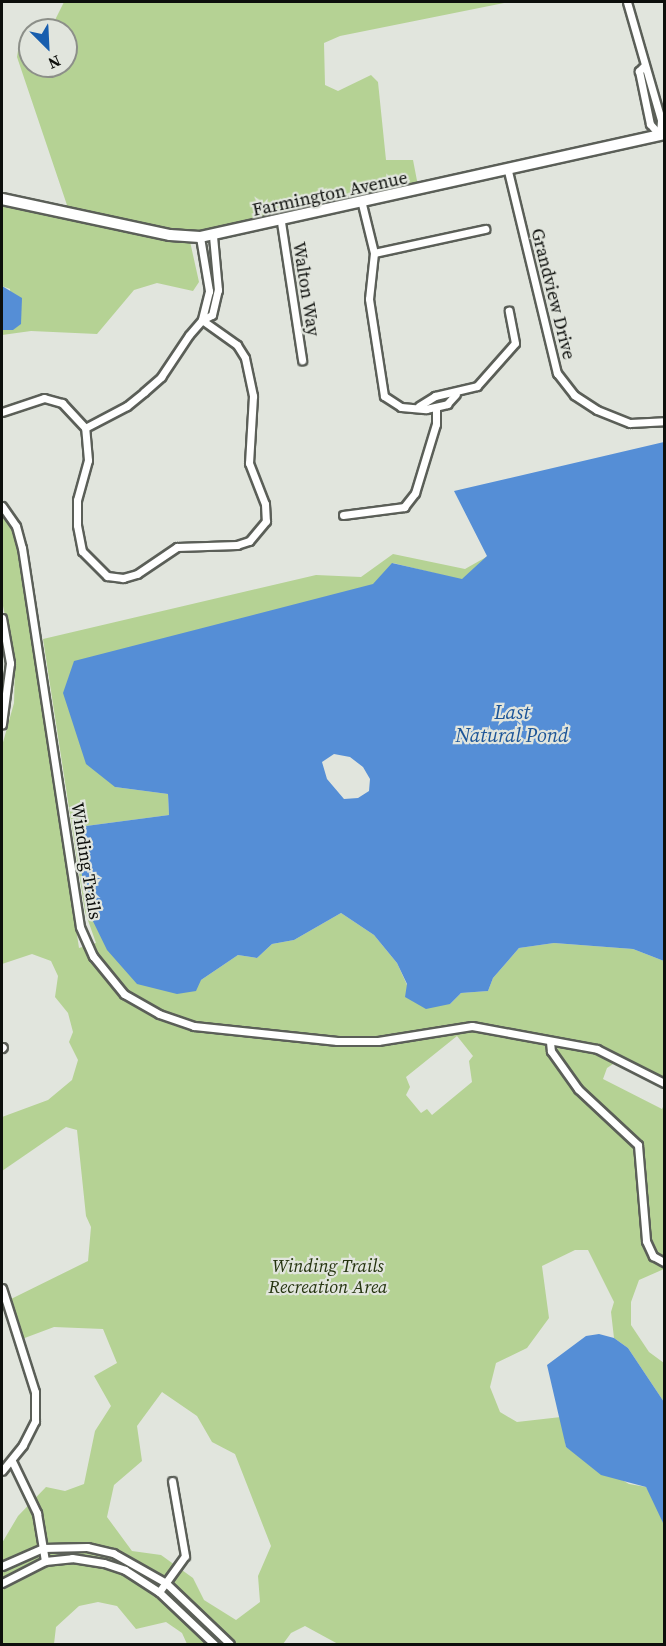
<!DOCTYPE html>
<html>
<head>
<meta charset="utf-8">
<style>
	body { margin:0 }
	#map { position:relative; width:666px; height:1646px; overflow:hidden; background:#e1e5dd; font-family:"Source Serif 4",serif }
	div>[style] { position:absolute }
	[style*='--x'] { left:calc(var(--x)*1px); top:calc(var(--y)*1px); width:calc(var(--w)*1px); rotate:calc(var(--a)*1deg) }
	.green>* { inset:0; background:#b5d294 }
	.water>* { inset:0; background:#558ed6 }
	.roads { filter:drop-shadow(2px 0 #5b5f58) drop-shadow(-2px 0 #5b5f58) drop-shadow(0 2px #5b5f58) drop-shadow(0 -2px #5b5f58) }
	.street>* { height:7px; margin:-3.5px; padding:0 3.5px; transform-origin:3.5px; border-radius:3.5px; background:#fff }
	.primary>* { height:10px; margin:-5px; padding:0 5px; transform-origin:5px; border-radius:5px; background:#fff }
	span { translate:-50% -50%; white-space:nowrap; text-align:center; line-height:1.15; -webkit-text-stroke:4.5px #e1e5dd; paint-order:stroke }
	.street-label { font-size:18px; color:#0d0f0c }
	.park-label { font-size:18px; color:#25340f; font-style:italic }
	.water-label { font-size:20px; color:#1c5598; font-style:italic }
	.frame { position:absolute; inset:0; border:3px solid #0d0f0c; pointer-events:none }
	.north { position:absolute; left:18px; top:18px; width:60px; height:60px; box-sizing:border-box; background:#e1e5dd; border:2px solid #8c8f89; border-radius:50%; rotate:156deg; font-size:16px; font-weight:700; line-height:24px; text-align:center; color:#0d0f0c }
	.north::after { content:''; display:block; margin:auto; width:21px; height:27px; background:#185eae; clip-path:polygon(50% 0,100% 100%,50% 72%,0 100%) }
</style>
</head>
<body>
<div id="map">
	<div class="green">
		<i style="clip-path:polygon(64px 2px,509px 2px,340px 36px,324px 43px,325px 85px,338px 91px,371px 75px,378px 82px,386px 160px,413px 160px,419px 191px,189px 237px,199px 282px,193px 291px,157px 283px,134px 290px,97px 334px,31px 331px,2px 335px,2px 330px,13px 330px,10px 289px,2px 286px,2px 199px,70px 214px,17px 57px,19px 44px,30px 35px,30px 66px,66px 66px,66px 30px,42px 30px,52px 26px)"></i>
		<i style="clip-path:polygon(evenodd,2px 515px,15px 530px,24px 572px,79px 948px,96px 943px,85px 912px,43px 639px,316px 575px,361px 577px,393px 554px,465px 569px,488px 556px,462px 580px,393px 563px,374px 584px,115px 787px,168px 794px,169px 815px,86px 826px,78px 851px,88px 911px,201px 980px,238px 955px,257px 958px,272px 944px,294px 940px,341px 913px,374px 935px,397px 963px,407px 985px,450px 1004px,461px 993px,488px 991px,493px 978px,519px 948px,554px 943px,633px 949px,664px 961px,664px 1088px,616px 1062px,607px 1068px,603px 1079px,662px 1109px,664px 1105px,664px 1269px,639px 1280px,631px 1302px,631px 1325px,649px 1352px,664px 1363px,664px 1402px,628px 1348px,614px 1338px,611px 1312px,614px 1302px,588px 1250px,575px 1250px,542px 1266px,549px 1318px,527px 1348px,496px 1363px,490px 1387px,500px 1412px,517px 1422px,561px 1417px,547px 1365px,561px 1417px,566px 1447px,629px 1484px,646px 1487px,655px 1501px,664px 1525px,664px 1644px,338px 1644px,305px 1626px,291px 1633px,283px 1644px,187px 1644px,182px 1633px,166px 1622px,136px 1629px,117px 1606px,98px 1602px,79px 1606px,56px 1627px,54px 1644px,2px 1644px,2px 1543px,18px 1516px,46px 1487px,65px 1491px,84px 1484px,95px 1431px,111px 1406px,94px 1376px,117px 1363px,103px 1329px,54px 1327px,22px 1339px,11px 1299px,88px 1261px,91px 1227px,86px 1216px,77px 1130px,66px 1127px,2px 1171px,2px 1117px,48px 1100px,72px 1080px,78px 1060px,69px 1042px,73px 1032px,68px 1013px,55px 997px,58px 976px,51px 961px,32px 954px,2px 964px,2px 746px,14px 703px,15px 665px,2px 601px,2px 515px,457px 1036px,473px 1056px,469px 1061px,472px 1082px,432px 1115px,427px 1109px,421px 1113px,406px 1095px,410px 1087px,406px 1077px,457px 1036px,2px 515px,162px 1392px,197px 1416px,212px 1442px,235px 1454px,271px 1546px,258px 1576px,260px 1602px,236px 1620px,204px 1600px,193px 1578px,161px 1555px,132px 1551px,107px 1517px,114px 1485px,142px 1461px,137px 1426px,162px 1392px)"></i>
	</div>
	<div class="water">
		<i style="clip-path:polygon(2px 286px,22px 298px,21px 324px,13px 330px,2px 330px)"></i>
		<i style="clip-path:polygon(evenodd,664px 442px,664px 961px,633px 949px,554px 943px,519px 948px,493px 978px,488px 991px,461px 993px,450px 1004px,426px 1009px,405px 997px,407px 984px,397px 963px,374px 935px,341px 913px,294px 940px,272px 944px,257px 958px,238px 955px,201px 980px,196px 991px,177px 994px,137px 984px,107px 950px,88px 911px,78px 851px,86px 826px,169px 815px,168px 794px,115px 787px,86px 764px,63px 693px,74px 661px,373px 584px,392px 563px,462px 579px,487px 556px,454px 491px,664px 442px,334px 754px,350px 757px,363px 767px,370px 779px,369px 791px,358px 798px,344px 799px,327px 779px,322px 762px,334px 754px)"></i>
		<i style="clip-path:polygon(599px 1334px,614px 1338px,628px 1348px,664px 1402px,664px 1525px,646px 1487px,601px 1475px,566px 1447px,547px 1365px,586px 1336px)"></i>
	</div>
	<div class="roads">
		<div class="street">
			<i style="--x:627;--y:2;--w:123;--a:73.9"></i>
			<i style="--x:661;--y:120;--w:15;--a:94"></i>
			<i style="--x:643;--y:67;--w:6;--a:135"></i>
			<i style="--x:639;--y:71;--w:54;--a:78.3"></i>
			<i style="--x:650;--y:124;--w:15;--a:48"></i>
			<i style="--x:508;--y:171;--w:208;--a:76.4"></i>
			<i style="--x:557;--y:373;--w:28;--a:52"></i>
			<i style="--x:574;--y:395;--w:27;--a:33"></i>
			<i style="--x:597;--y:410;--w:35;--a:22"></i>
			<i style="--x:630;--y:423;--w:34;--a:-3"></i>
			<i style="--x:362;--y:204;--w:50;--a:76.2"></i>
			<i style="--x:374;--y:253;--w:46;--a:96.2"></i>
			<i style="--x:369;--y:299;--w:98;--a:81.2"></i>
			<i style="--x:384;--y:396;--w:20;--a:33"></i>
			<i style="--x:401;--y:407;--w:25;--a:5"></i>
			<i style="--x:426;--y:409;--w:22;--a:-13"></i>
			<i style="--x:447;--y:404;--w:13;--a:-48"></i>
			<i style="--x:281;--y:222;--w:140;--a:81.3"></i>
			<i style="--x:200;--y:237;--w:55;--a:80.5"></i>
			<i style="--x:209;--y:291;--w:30;--a:104"></i>
			<i style="--x:374;--y:253;--w:114;--a:-12.2"></i>
			<i style="--x:202;--y:320;--w:43;--a:35.5"></i>
			<i style="--x:237;--y:345;--w:15;--a:58"></i>
			<i style="--x:245;--y:358;--w:39;--a:78"></i>
			<i style="--x:253;--y:396;--w:67;--a:93.4"></i>
			<i style="--x:249;--y:463;--w:44;--a:68.7"></i>
			<i style="--x:265;--y:504;--w:17;--a:87"></i>
			<i style="--x:266;--y:521;--w:26;--a:130"></i>
			<i style="--x:249;--y:541;--w:13;--a:162"></i>
			<i style="--x:237;--y:545;--w:60;--a:178.1"></i>
			<i style="--x:177;--y:547;--w:48;--a:146"></i>
			<i style="--x:137;--y:574;--w:15;--a:164"></i>
			<i style="--x:123;--y:578;--w:16;--a:-173"></i>
			<i style="--x:107;--y:576;--w:35;--a:-135"></i>
			<i style="--x:82;--y:551;--w:26;--a:-101"></i>
			<i style="--x:77;--y:525;--w:25;--a:-90"></i>
			<i style="--x:77;--y:500;--w:41;--a:-74.6"></i>
			<i style="--x:88;--y:460;--w:32;--a:-95"></i>
			<i style="--x:85;--y:428;--w:47;--a:-27.6"></i>
			<i style="--x:127;--y:406;--w:22;--a:-39"></i>
			<i style="--x:144;--y:392;--w:23;--a:-41"></i>
			<i style="--x:161;--y:377;--w:50;--a:-56.3"></i>
			<i style="--x:189;--y:335;--w:20;--a:-49"></i>
			<i style="--x:202;--y:320;--w:11;--a:-27"></i>
			<i style="--x:212;--y:315;--w:26;--a:-77"></i>
			<i style="--x:218;--y:290;--w:54;--a:-95.3"></i>
			<i style="--x:419;--y:406;--w:19;--a:-32"></i>
			<i style="--x:435;--y:396;--w:43;--a:-13.4"></i>
			<i style="--x:477;--y:386;--w:57;--a:-48.5"></i>
			<i style="--x:515;--y:343;--w:33;--a:-101"></i>
			<i style="--x:2;--y:412;--w:44;--a:-18.4"></i>
			<i style="--x:44;--y:398;--w:19;--a:16"></i>
			<i style="--x:62;--y:403;--w:34;--a:47"></i>
			<i style="--x:2;--y:506;--w:24;--a:55"></i>
			<i style="--x:16;--y:526;--w:23;--a:75"></i>
			<i style="--x:22;--y:548;--w:383;--a:81.3"></i>
			<i style="--x:80;--y:927;--w:32;--a:66"></i>
			<i style="--x:93;--y:956;--w:49;--a:50.8"></i>
			<i style="--x:124;--y:994;--w:40;--a:29.7"></i>
			<i style="--x:159;--y:1014;--w:37;--a:19"></i>
			<i style="--x:194;--y:1026;--w:144;--a:6"></i>
			<i style="--x:337;--y:1041;--w:41;--a:0"></i>
			<i style="--x:378;--y:1041;--w:95;--a:-9.1"></i>
			<i style="--x:472;--y:1026;--w:127;--a:10.4"></i>
			<i style="--x:597;--y:1049;--w:75;--a:26.9"></i>
			<i style="--x:343;--y:515;--w:62;--a:-7.5"></i>
			<i style="--x:404;--y:507;--w:18;--a:-52"></i>
			<i style="--x:415;--y:493;--w:72;--a:-73.1"></i>
			<i style="--x:436;--y:424;--w:17;--a:-90"></i>
			<i style="--x:2;--y:618;--w:46;--a:79.9"></i>
			<i style="--x:10;--y:663;--w:62;--a:97.5"></i>
			<i style="--x:550;--y:1042;--w:9;--a:84"></i>
			<i style="--x:551;--y:1051;--w:47;--a:54.6"></i>
			<i style="--x:578;--y:1089;--w:82;--a:43"></i>
			<i style="--x:638;--y:1145;--w:96;--a:85.2"></i>
			<i style="--x:646;--y:1241;--w:17;--a:65"></i>
			<i style="--x:653;--y:1256;--w:13;--a:29"></i>
			<i style="--x:2;--y:1048;--w:1;--a:-45"></i>
			<i style="--x:2;--y:1288;--w:109;--a:72.4"></i>
			<i style="--x:35;--y:1392;--w:29;--a:90"></i>
			<i style="--x:35;--y:1421;--w:27;--a:117"></i>
			<i style="--x:23;--y:1445;--w:33;--a:129"></i>
			<i style="--x:12;--y:1461;--w:58;--a:64.3"></i>
			<i style="--x:37;--y:1513;--w:49;--a:80.5"></i>
			<i style="--x:2;--y:1566;--w:45;--a:-23.7"></i>
			<i style="--x:43;--y:1548;--w:44;--a:-1.3"></i>
			<i style="--x:87;--y:1547;--w:27;--a:13"></i>
			<i style="--x:113;--y:1553;--w:61;--a:29.5"></i>
			<i style="--x:166;--y:1583;--w:88;--a:43.6"></i>
			<i style="--x:2;--y:1583;--w:48;--a:-27.1"></i>
			<i style="--x:45;--y:1561;--w:27;--a:-6"></i>
			<i style="--x:72;--y:1558;--w:32;--a:9"></i>
			<i style="--x:104;--y:1563;--w:22;--a:18"></i>
			<i style="--x:125;--y:1570;--w:40;--a:32.9"></i>
			<i style="--x:159;--y:1592;--w:76;--a:43.4"></i>
			<i style="--x:159;--y:1592;--w:44;--a:-54.2"></i>
			<i style="--x:185;--y:1556;--w:76;--a:-99.8"></i>
		</div>
		<div class="primary">
			<i style="--x:2;--y:199;--w:172;--a:12.1"></i>
			<i style="--x:170;--y:235;--w:30;--a:4"></i>
			<i style="--x:200;--y:237;--w:475;--a:-12.5"></i>
		</div>
	</div>
	<div class="street-label">
		<span style="left:330px;top:194px;rotate:-12deg">Farmington Avenue</span>
		<span style="left:306px;top:289px;rotate:81deg">Walton Way</span>
		<span style="left:553px;top:294px;rotate:76deg">Grandview Drive</span>
		<span style="left:86px;top:861px;rotate:81deg">Winding Trails</span>
	</div>
	<div class="park-label">
		<span style="left:328px;top:1277px">Winding Trails<br>Recreation Area</span>
	</div>
	<div class="water-label">
		<span style="left:512px;top:724px">Last<br>Natural Pond</span>
	</div>
	<div class="frame"></div>
	<div class="north">N</div>
</div>
</body>
</html>
